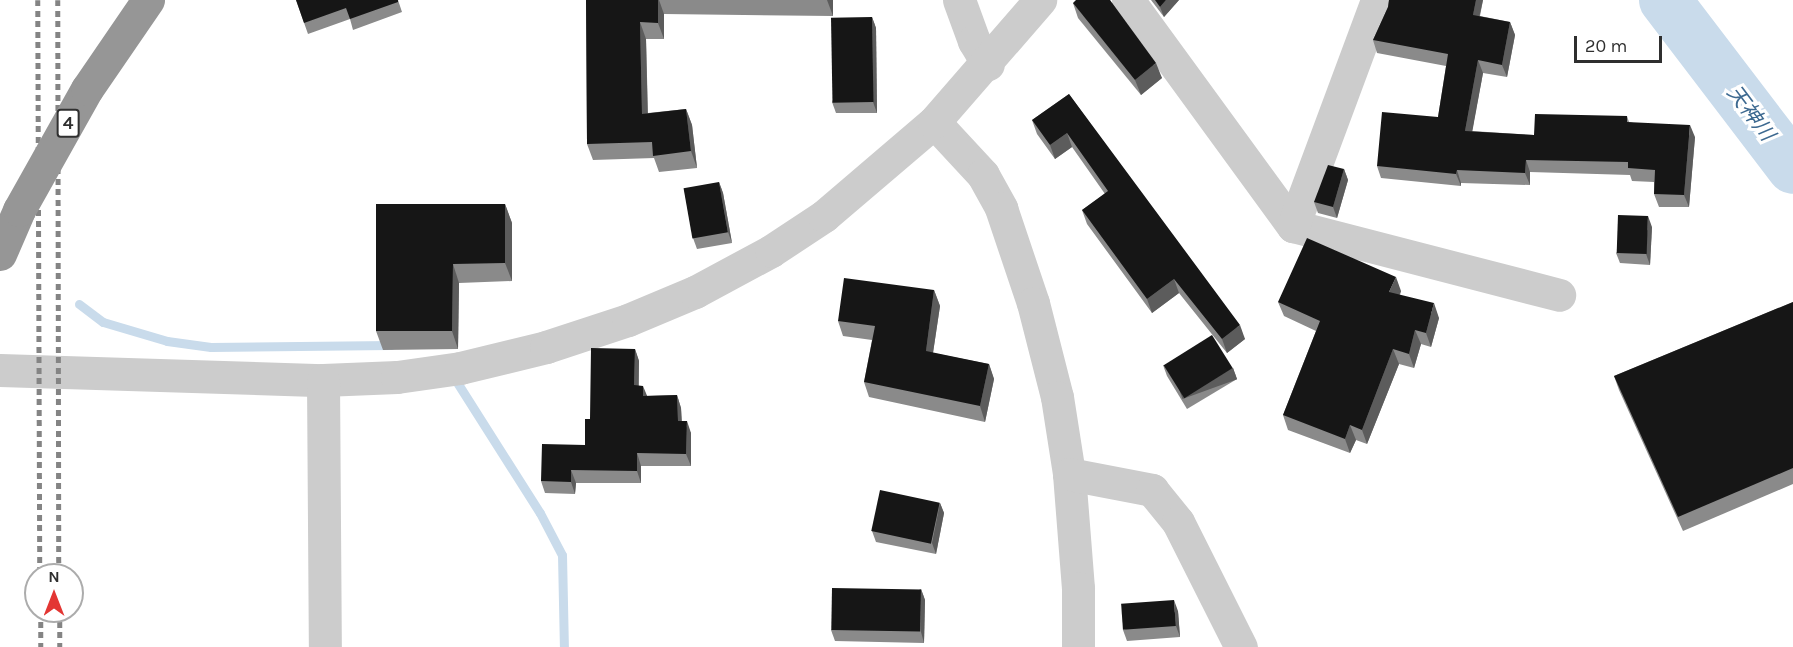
<!DOCTYPE html>
<html>
<head>
<meta charset="utf-8">
<style>
	body { margin:0 }
	#map { position:relative; width:1793px; height:647px; overflow:hidden; background:#fff; font-family:Karla,"Noto Sans JP",sans-serif }
	div>[style] { position:absolute }
	[style*='--x'] { left:calc(var(--x)*1px); top:calc(var(--y)*1px); width:calc(var(--w)*1px); rotate:calc(var(--a)*1deg) }
	.stream>* { height:9px; margin:-4.5px; padding:0 4.5px; transform-origin:4.5px; border-radius:4.5px; background:#c9dbeb }
	.river>* { height:52px; margin:-26px; padding:0 26px; transform-origin:26px; border-radius:26px; background:#c9dbeb }
	.minor>* { height:33px; margin:-16.5px; padding:0 16.5px; transform-origin:16.5px; border-radius:16.5px; background:#ccc }
	.rail>* { height:4.5px; margin-top:-2.25px; transform-origin:0; background:repeating-linear-gradient(90deg,#848484 0 6px,transparent 0 10.5px) }
	.highway-bridge>* { height:33px; margin:-16.5px; padding:0 16.5px; transform-origin:16.5px; border-radius:16.5px; background:#969696 }
	.wall>* { inset:0; background:#8a8a8a }
	.shaded-wall>* { inset:0; background:#5c5c5c; transform-origin:0 0 }
	.building>* { inset:0; background:#161616; transform-origin:0 0 }
	span { translate:-50% -50%; white-space:nowrap; text-align:center; line-height:1.15; -webkit-text-stroke:6px #fff; paint-order:stroke }
	.shield-label span { padding:2px 4px; background:#fff; border:2px solid; border-radius:4px; -webkit-text-stroke-width:0 }
	.shield-label { font-size:18px; color:#2f2f2f; font-weight:700 }
	.water-label { font-size:21px; color:#3d6990; font-style:italic }
	.north { position:absolute; left:24px; top:563px; width:60px; height:60px; box-sizing:border-box; background:#fff; border:2px solid #acacac; border-radius:50%; rotate:0deg; font-size:16px; font-weight:700; line-height:24px; text-align:center; color:#2f2f2f }
	.north::after { content:''; display:block; margin:auto; width:21px; height:27px; background:#e33633; clip-path:polygon(50% 0,100% 100%,50% 72%,0 100%) }
	.scale { position:absolute; left:1574px; top:36px; width:88px; height:27px; box-sizing:border-box; border:3px solid #2f2f2f; border-top:0; padding-left:8px; font-size:18px; line-height:21px; white-space:nowrap; color:#2f2f2f; -webkit-text-stroke:4px #fff; paint-order:stroke }
</style>
</head>
<body>
<div id="map">
	<div class="stream">
		<i style="--x:79;--y:304;--w:30;--a:37"></i>
		<i style="--x:103;--y:322;--w:67;--a:16.5"></i>
		<i style="--x:167;--y:341;--w:44;--a:7.8"></i>
		<i style="--x:211;--y:347;--w:180;--a:-0.6"></i>
		<i style="--x:453;--y:376;--w:162;--a:57.6"></i>
		<i style="--x:540;--y:513;--w:47;--a:62.4"></i>
		<i style="--x:562;--y:555;--w:92;--a:88.8"></i>
	</div>
	<div class="river">
		<i style="--x:1665;--y:0;--w:211;--a:52.7"></i>
	</div>
	<div class="minor">
		<i style="--x:959;--y:0;--w:44;--a:69.9"></i>
		<i style="--x:974;--y:41;--w:27;--a:59"></i>
		<i style="--x:1128;--y:0;--w:280;--a:53.9"></i>
		<i style="--x:1293;--y:226;--w:275;--a:14.5"></i>
		<i style="--x:934;--y:122;--w:72;--a:47.2"></i>
		<i style="--x:983;--y:175;--w:38;--a:61"></i>
		<i style="--x:1001;--y:208;--w:100;--a:71.4"></i>
		<i style="--x:1033;--y:303;--w:97;--a:75.7"></i>
		<i style="--x:1057;--y:397;--w:78;--a:81.1"></i>
		<i style="--x:1069;--y:474;--w:114;--a:85.5"></i>
		<i style="--x:1078;--y:588;--w:59;--a:90"></i>
		<i style="--x:1293;--y:226;--w:241;--a:-69.6"></i>
		<i style="--x:0;--y:370;--w:323;--a:1.8"></i>
		<i style="--x:323;--y:380;--w:74;--a:-2.3"></i>
		<i style="--x:397;--y:377;--w:64;--a:-8.1"></i>
		<i style="--x:460;--y:368;--w:89;--a:-13.7"></i>
		<i style="--x:546;--y:347;--w:86;--a:-18.2"></i>
		<i style="--x:628;--y:320;--w:73;--a:-22.7"></i>
		<i style="--x:695;--y:292;--w:86;--a:-28.3"></i>
		<i style="--x:771;--y:251;--w:64;--a:-33.4"></i>
		<i style="--x:824;--y:216;--w:145;--a:-40.5"></i>
		<i style="--x:934;--y:122;--w:162;--a:-49"></i>
		<i style="--x:323;--y:380;--w:267;--a:89.6"></i>
		<i style="--x:1069;--y:474;--w:85;--a:10.9"></i>
		<i style="--x:1152;--y:490;--w:41;--a:50.9"></i>
		<i style="--x:1178;--y:522;--w:140;--a:63.3"></i>
	</div>
	<div class="rail">
		<i style="--x:38;--y:0;--w:575;--a:89.8"></i>
		<i style="--x:58;--y:0;--w:575;--a:89.9"></i>
		<i style="--x:41;--y:611;--w:36;--a:90"></i>
		<i style="--x:60;--y:611;--w:36;--a:90"></i>
	</div>
	<div class="highway-bridge">
		<i style="--x:0;--y:254;--w:48;--a:-66.6"></i>
		<i style="--x:19;--y:210;--w:139;--a:-60.7"></i>
		<i style="--x:87;--y:89;--w:108;--a:-55.6"></i>
	</div>
	<div class="wall">
		<i style="clip-path:polygon(296px 0,398px 0,402px 12px,353px 30px,350px 19px,308px 34px)"></i>
		<i style="clip-path:polygon(586px 0,833px 0,833px 16px,664px 14px,664px 39px,646px 39px,648px 113px,686px 109px,692px 125px,697px 168px,659px 172px,654px 158px,593px 160px,587px 144px)"></i>
		<i style="clip-path:polygon(1151px 0,1179px 0,1164px 17px)"></i>
		<i style="clip-path:polygon(1389px 0,1483px 0,1480px 16px,1510px 22px,1515px 35px,1507px 77px,1483px 73px,1472px 131px,1534px 135px,1627px 116px,1629px 122px,1695px 137px,1689px 207px,1659px 207px,1654px 194px,1654px 182px,1632px 181px,1630px 175px,1530px 172px,1530px 185px,1461px 183px,1461px 186px,1381px 178px,1377px 166px,1438px 117px,1446px 66px,1377px 53px,1373px 40px,1388px 7px)"></i>
		<i style="clip-path:polygon(1073px 3px,1112px 3px,1162px 78px,1141px 95px,1078px 18px)"></i>
		<i style="clip-path:polygon(872px 17px,876px 28px,877px 113px,836px 113px,832px 102px)"></i>
		<i style="clip-path:polygon(1069px 94px,1245px 339px,1227px 353px,1179px 293px,1152px 313px,1087px 224px,1082px 210px,1105px 194px,1072px 147px,1055px 159px,1037px 134px,1032px 120px)"></i>
		<i style="clip-path:polygon(1344px 169px,1348px 180px,1337px 218px,1318px 213px,1314px 202px)"></i>
		<i style="clip-path:polygon(719px 182px,723px 193px,732px 243px,697px 249px,693px 238px)"></i>
		<i style="clip-path:polygon(505px 204px,512px 223px,512px 281px,459px 283px,458px 349px,383px 350px,376px 331px)"></i>
		<i style="clip-path:polygon(1652px 227px,1650px 265px,1620px 263px,1616px 253px)"></i>
		<i style="clip-path:polygon(934px 290px,940px 306px,933px 353px,989px 364px,994px 379px,985px 422px,869px 397px,864px 382px,872px 340px,843px 336px,838px 321px)"></i>
		<i style="clip-path:polygon(1401px 291px,1400px 295px,1439px 318px,1431px 347px,1421px 344px,1414px 368px,1399px 364px,1367px 444px,1356px 440px,1350px 453px,1288px 430px,1283px 415px,1316px 331px,1284px 316px,1278px 302px)"></i>
		<i style="clip-path:polygon(1793px 302px,1793px 484px,1683px 531px,1619px 390px,1614px 376px)"></i>
		<i style="clip-path:polygon(635px 349px,639px 361px,639px 386px,647px 396px,677px 395px,681px 408px,682px 421px,691px 433px,691px 466px,641px 466px,641px 483px,576px 483px,575px 494px,545px 493px,541px 481px,585px 445px)"></i>
		<i style="clip-path:polygon(1163px 365px,1233px 368px,1237px 379px,1187px 409px,1167px 376px)"></i>
		<i style="clip-path:polygon(940px 503px,944px 513px,936px 554px,876px 542px,872px 531px)"></i>
		<i style="clip-path:polygon(921px 589px,925px 600px,924px 643px,835px 641px,831px 630px)"></i>
		<i style="clip-path:polygon(1178px 611px,1180px 637px,1127px 641px,1123px 630px)"></i>
	</div>
	<div class="shaded-wall">
		<i style="clip-path:polygon(658px 0,659px 0,664px 14px,664px 39px,658px 23px)"></i>
		<i style="clip-path:polygon(827px 0,833px 0,833px 16px)"></i>
		<i style="clip-path:polygon(1166px 0,1179px 0,1164px 17px,1160px 7px)"></i>
		<i style="clip-path:polygon(1476px 0,1483px 0,1477px 27px,1473px 15px)"></i>
		<i style="clip-path:polygon(872px 17px,876px 28px,877px 113px,873px 102px)"></i>
		<i style="clip-path:polygon(640px 22px,646px 39px,648px 130px,642px 114px)"></i>
		<i style="clip-path:polygon(1510px 22px,1515px 35px,1507px 77px,1502px 65px)"></i>
		<i style="clip-path:polygon(1478px 60px,1483px 73px,1470px 144px,1465px 131px)"></i>
		<i style="clip-path:polygon(1156px 63px,1162px 78px,1141px 95px,1135px 80px)"></i>
		<i style="clip-path:polygon(686px 109px,692px 125px,697px 168px,691px 151px)"></i>
		<i style="clip-path:polygon(1690px 125px,1695px 137px,1689px 207px,1684px 195px)"></i>
		<i style="clip-path:polygon(1067px 133px,1072px 147px,1055px 159px,1050px 145px)"></i>
		<i style="clip-path:polygon(1526px 160px,1530px 172px,1530px 185px,1525px 173px)"></i>
		<i style="clip-path:polygon(1344px 169px,1348px 180px,1337px 218px,1333px 207px)"></i>
		<i style="clip-path:polygon(1457px 170px,1461px 183px,1461px 186px,1456px 174px)"></i>
		<i style="clip-path:polygon(719px 182px,723px 193px,732px 243px,728px 232px)"></i>
		<i style="clip-path:polygon(505px 204px,512px 223px,512px 281px,505px 263px)"></i>
		<i style="clip-path:polygon(1648px 216px,1652px 227px,1650px 265px,1646px 254px)"></i>
		<i style="clip-path:polygon(453px 264px,459px 283px,458px 349px,452px 331px)"></i>
		<i style="clip-path:polygon(1396px 277px,1401px 291px,1394px 307px,1389px 292px)"></i>
		<i style="clip-path:polygon(1174px 279px,1179px 293px,1152px 313px,1147px 299px)"></i>
		<i style="clip-path:polygon(934px 290px,940px 306px,931px 366px,926px 351px)"></i>
		<i style="clip-path:polygon(1434px 303px,1439px 318px,1431px 347px,1426px 333px)"></i>
		<i style="clip-path:polygon(1240px 325px,1245px 339px,1227px 353px,1222px 339px)"></i>
		<i style="clip-path:polygon(1415px 330px,1421px 344px,1414px 368px,1409px 354px)"></i>
		<i style="clip-path:polygon(635px 349px,639px 361px,638px 398px,634px 385px)"></i>
		<i style="clip-path:polygon(1393px 349px,1399px 364px,1367px 444px,1362px 430px)"></i>
		<i style="clip-path:polygon(989px 364px,994px 379px,985px 422px,980px 406px)"></i>
		<i style="left:1233px;top:368px;width:12px;height:58px;rotate:70deg"></i>
		<i style="clip-path:polygon(643px 386px,648px 398px,643px 396px)"></i>
		<i style="clip-path:polygon(677px 395px,681px 408px,682px 433px,678px 421px)"></i>
		<i style="clip-path:polygon(687px 421px,691px 433px,691px 466px,686px 454px)"></i>
		<i style="clip-path:polygon(1350px 425px,1356px 440px,1350px 453px,1345px 439px)"></i>
		<i style="clip-path:polygon(637px 453px,641px 466px,641px 483px,637px 471px)"></i>
		<i style="clip-path:polygon(571px 470px,576px 483px,575px 494px,571px 482px)"></i>
		<i style="clip-path:polygon(940px 503px,944px 513px,936px 554px,932px 543px)"></i>
		<i style="clip-path:polygon(921px 589px,925px 600px,924px 643px,921px 632px)"></i>
		<i style="clip-path:polygon(1174px 600px,1178px 611px,1180px 637px,1176px 626px)"></i>
	</div>
	<div class="building">
		<i style="clip-path:polygon(296px 0,398px 0,398px 2px,350px 19px,346px 8px,304px 23px)"></i>
		<i style="clip-path:polygon(586px 0,658px 0,658px 23px,640px 22px,642px 114px,686px 109px,691px 151px,653px 156px,652px 142px,587px 144px)"></i>
		<i style="clip-path:polygon(1076px 0,1110px 0,1156px 63px,1135px 80px,1073px 3px)"></i>
		<i style="clip-path:polygon(1155px 0,1166px 0,1160px 7px)"></i>
		<i style="clip-path:polygon(1389px 0,1476px 0,1473px 15px,1510px 22px,1502px 65px,1478px 60px,1465px 131px,1534px 135px,1535px 114px,1627px 116px,1627px 122px,1690px 125px,1684px 195px,1654px 194px,1655px 170px,1628px 168px,1628px 162px,1526px 160px,1525px 173px,1457px 170px,1456px 174px,1377px 166px,1382px 112px,1438px 117px,1448px 54px,1373px 40px,1388px 7px)"></i>
		<i style="left:872px;top:17px;width:85px;height:41px;rotate:89deg"></i>
		<i style="clip-path:polygon(1069px 94px,1240px 325px,1222px 339px,1174px 279px,1147px 299px,1082px 210px,1108px 191px,1067px 133px,1050px 145px,1032px 120px)"></i>
		<i style="clip-path:polygon(1328px 165px,1344px 169px,1333px 207px,1314px 202px)"></i>
		<i style="left:719px;top:182px;width:51px;height:36px;rotate:80deg"></i>
		<i style="clip-path:polygon(376px 204px,505px 204px,505px 263px,453px 264px,452px 331px,376px 331px)"></i>
		<i style="left:1618px;top:215px;width:30px;height:38px;rotate:2deg"></i>
		<i style="clip-path:polygon(1307px 238px,1396px 277px,1389px 292px,1434px 303px,1426px 333px,1415px 330px,1409px 354px,1393px 349px,1362px 430px,1350px 425px,1345px 439px,1283px 415px,1320px 321px,1278px 302px)"></i>
		<i style="clip-path:polygon(844px 278px,934px 290px,926px 351px,989px 364px,980px 406px,864px 382px,875px 326px,838px 321px)"></i>
		<i style="clip-path:polygon(1793px 302px,1793px 468px,1678px 517px,1614px 376px)"></i>
		<i style="left:1212px;top:335px;width:39px;height:57px;rotate:58deg"></i>
		<i style="clip-path:polygon(591px 348px,635px 349px,634px 385px,643px 386px,643px 396px,677px 395px,678px 421px,687px 421px,686px 454px,637px 453px,637px 471px,571px 470px,571px 482px,541px 481px,542px 444px,585px 445px,585px 419px,590px 419px)"></i>
		<i style="left:880px;top:490px;width:61px;height:42px;rotate:12deg"></i>
		<i style="left:832px;top:588px;width:89px;height:42px;rotate:1deg"></i>
		<i style="left:1174px;top:600px;width:26px;height:53px;rotate:86deg"></i>
	</div>
	<div class="shield-label">
		<span style="left:68px;top:123px">4</span>
	</div>
	<div class="water-label">
		<span style="left:1751px;top:113px;rotate:53deg">天神川</span>
	</div>
	<div class="north">N</div>
	<div class="scale">20 m</div>
</div>
</body>
</html>
